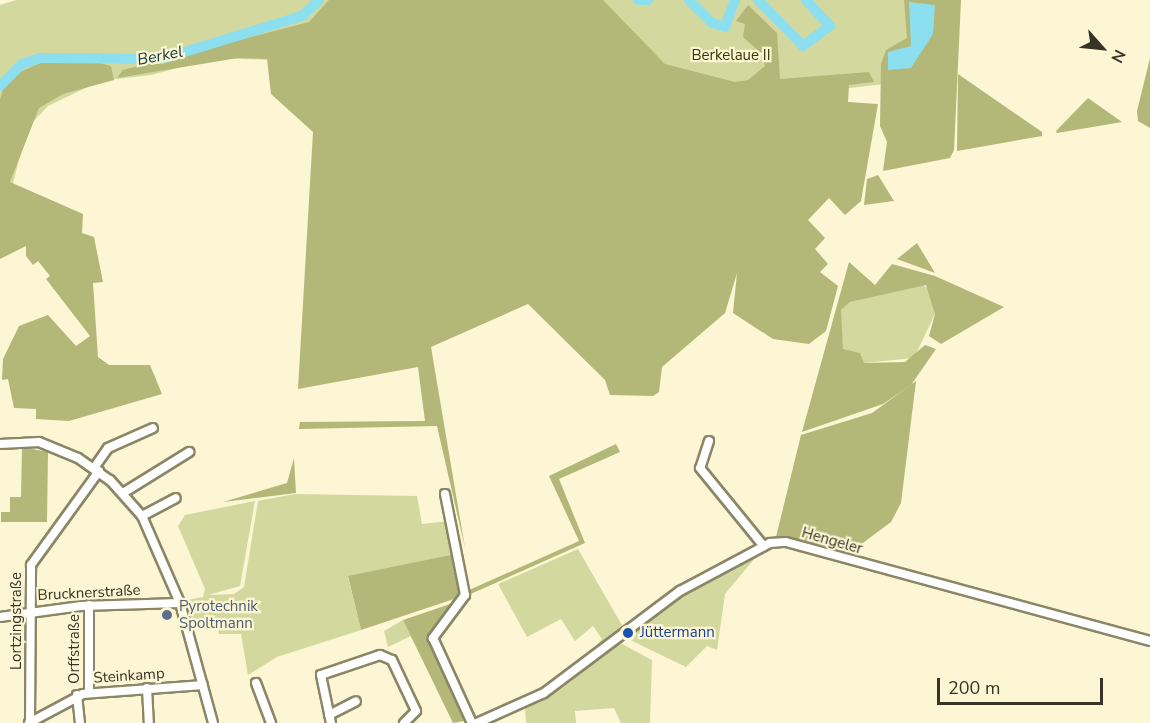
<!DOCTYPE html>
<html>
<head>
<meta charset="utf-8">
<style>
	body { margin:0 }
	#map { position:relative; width:1150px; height:723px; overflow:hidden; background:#fcf6d4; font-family:"Nunito Sans",sans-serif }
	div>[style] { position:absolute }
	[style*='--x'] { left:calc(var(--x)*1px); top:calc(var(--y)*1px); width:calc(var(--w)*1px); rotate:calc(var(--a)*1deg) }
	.green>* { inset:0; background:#d3d89f }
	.forest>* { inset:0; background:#b3b778 }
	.water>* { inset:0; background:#8cdfef }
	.river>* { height:10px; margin:-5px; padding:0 5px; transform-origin:5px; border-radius:5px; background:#8cdfef }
	.roads { filter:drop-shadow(2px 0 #8b8667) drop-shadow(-2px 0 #8b8667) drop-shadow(0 2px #8b8667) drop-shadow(0 -2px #8b8667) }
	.minor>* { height:8px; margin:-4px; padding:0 4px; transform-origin:4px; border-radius:4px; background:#fff }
	.dots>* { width:16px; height:16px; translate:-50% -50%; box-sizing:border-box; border:3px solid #fcf6d4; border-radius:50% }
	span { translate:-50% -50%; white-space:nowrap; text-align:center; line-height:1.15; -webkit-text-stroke:4.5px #fcf6d4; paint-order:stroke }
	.park-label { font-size:15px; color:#353703 }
	.street-label { font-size:15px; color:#363426 }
	.service-label { font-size:15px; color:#4e5e75 }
	.left { translate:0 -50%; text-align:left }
	.transit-label { font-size:15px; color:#164399 }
	.water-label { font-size:16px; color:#123a41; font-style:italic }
	.north { position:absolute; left:1072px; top:18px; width:60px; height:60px; -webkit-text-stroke:4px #fcf6d4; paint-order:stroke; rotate:117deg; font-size:16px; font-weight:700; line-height:24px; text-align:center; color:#363426 }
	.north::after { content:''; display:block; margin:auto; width:21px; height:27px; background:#363426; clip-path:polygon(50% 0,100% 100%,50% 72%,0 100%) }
	.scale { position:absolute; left:937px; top:678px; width:166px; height:27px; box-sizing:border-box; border:3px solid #363426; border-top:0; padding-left:8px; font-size:18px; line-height:21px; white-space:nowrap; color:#363426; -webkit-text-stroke:4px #fcf6d4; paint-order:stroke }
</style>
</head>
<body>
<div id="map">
	<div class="green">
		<i style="clip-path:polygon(16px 0,348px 0,272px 60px,215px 58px,151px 75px,100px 81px,48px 106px,28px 127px,0 231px,0 5px)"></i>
		<i style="clip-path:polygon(561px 0,958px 0,884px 84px,817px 92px,754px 124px)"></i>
		<i style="clip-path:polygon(922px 284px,931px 291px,935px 314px,914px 358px,864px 363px,843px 349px,840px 310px,850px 302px)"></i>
		<i style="clip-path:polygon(295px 494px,417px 496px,422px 524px,449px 521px,455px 554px,348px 577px,361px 630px,277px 657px,248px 675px,241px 634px,219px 634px,217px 620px,190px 621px,183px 601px,203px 597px,205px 589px,178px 526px,185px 515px,255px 501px,240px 586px,208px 595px,234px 594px,244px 587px,258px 501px)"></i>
		<i style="clip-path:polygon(578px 549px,623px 627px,590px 653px,602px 639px,593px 626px,575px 641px,561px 619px,527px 637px,498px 584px)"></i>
		<i style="clip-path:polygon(761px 551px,725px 594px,717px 650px,707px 646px,686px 667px,626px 638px,684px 595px)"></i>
		<i style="clip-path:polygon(403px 620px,411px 636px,388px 647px,384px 631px)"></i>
		<i style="clip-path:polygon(620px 643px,652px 660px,650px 723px,621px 723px,614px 708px,575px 711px,576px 723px,526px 723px,525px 706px,561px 689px)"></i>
	</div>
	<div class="forest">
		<i style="clip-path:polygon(329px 0,603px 0,665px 64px,735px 82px,748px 80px,765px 66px,762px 54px,743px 37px,745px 24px,736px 21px,748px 5px,777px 33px,780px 79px,869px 72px,874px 82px,849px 85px,848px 102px,878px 104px,861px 201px,845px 215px,829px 198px,808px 220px,825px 238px,815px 249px,828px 264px,820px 272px,838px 286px,826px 331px,809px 344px,773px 339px,733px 313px,737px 273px,725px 313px,662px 367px,659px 392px,653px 396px,610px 395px,605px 380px,528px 304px,431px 347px,465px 548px,437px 426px,299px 429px,300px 422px,425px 421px,418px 367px,298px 389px,313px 132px,271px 94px,267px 59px,238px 58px,117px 78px,123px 70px,309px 22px)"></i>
		<i style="clip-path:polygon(904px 0,961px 0,954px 150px,950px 158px,883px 171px,887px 142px,880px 126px,881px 64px,886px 50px,907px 38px)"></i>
		<i style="clip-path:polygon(81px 58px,111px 66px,114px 80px,63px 94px,39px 108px,10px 182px,83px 214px,82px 233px,94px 237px,103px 282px,93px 283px,98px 357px,109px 365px,150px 365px,162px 394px,69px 421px,36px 419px,36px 409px,14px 408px,8px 379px,2px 380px,3px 359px,19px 326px,48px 315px,76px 346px,90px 336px,46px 279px,50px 276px,38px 261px,33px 265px,26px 256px,26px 246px,0 259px,0 100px,4px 85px,20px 72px,47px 60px)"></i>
		<i style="clip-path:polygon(1150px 58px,1150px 128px,1138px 121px,1137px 111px)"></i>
		<i style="clip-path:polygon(958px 74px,1042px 132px,1042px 136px,957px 151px)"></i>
		<i style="clip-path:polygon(1088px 98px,1122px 122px,1057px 133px,1056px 131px)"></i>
		<i style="clip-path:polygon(878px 175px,894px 201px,864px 205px,867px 179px)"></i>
		<i style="clip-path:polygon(917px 243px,935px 273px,897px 259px)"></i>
		<i style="clip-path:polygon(849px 262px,875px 285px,892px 264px,935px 276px,1004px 307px,941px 344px,929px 336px,935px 314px,926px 285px,850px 302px,841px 310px,843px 349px,860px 353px,864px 363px,905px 362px,925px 345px,936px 349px,911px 385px,883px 404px,802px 432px)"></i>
		<i style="clip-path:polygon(916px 381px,901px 503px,891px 522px,848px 554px,851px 544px,840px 541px,836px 551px,776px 537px,801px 435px,872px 413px)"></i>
		<i style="clip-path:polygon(616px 444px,620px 452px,559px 479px,585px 543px,466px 596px,460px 559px,469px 590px,579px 541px,549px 476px)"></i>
		<i style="clip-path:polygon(22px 447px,48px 452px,47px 522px,1px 522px,1px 512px,10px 512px,10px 497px,21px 497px)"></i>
		<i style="clip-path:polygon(294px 458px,296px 493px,223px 502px,287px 483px)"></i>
		<i style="clip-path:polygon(455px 554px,463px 596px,361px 630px,348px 576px)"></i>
		<i style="clip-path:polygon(459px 601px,431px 639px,469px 720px,453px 723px,403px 620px)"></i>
	</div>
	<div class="water">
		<i style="clip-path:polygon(909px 2px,935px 5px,933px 34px,911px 68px,888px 70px,888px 52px,911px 46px)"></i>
	</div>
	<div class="river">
		<i style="--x:638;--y:0;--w:10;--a:0"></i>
		<i style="--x:689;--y:0;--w:33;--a:45"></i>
		<i style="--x:712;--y:23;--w:14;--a:17"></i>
		<i style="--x:725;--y:27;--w:29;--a:-70"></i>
		<i style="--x:758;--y:0;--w:64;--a:45.6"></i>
		<i style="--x:803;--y:46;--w:34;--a:-37"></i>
		<i style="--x:830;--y:26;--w:35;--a:-133"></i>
		<i style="--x:0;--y:86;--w:31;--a:-45"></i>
		<i style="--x:22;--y:64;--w:19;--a:-18"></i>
		<i style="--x:40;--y:58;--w:122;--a:0.5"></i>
		<i style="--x:162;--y:59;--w:146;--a:-17.1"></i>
		<i style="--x:302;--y:16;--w:23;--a:-43"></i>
	</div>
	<div class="roads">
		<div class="minor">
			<i style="--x:709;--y:441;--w:28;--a:108"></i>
			<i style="--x:700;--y:468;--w:98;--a:50.8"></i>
			<i style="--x:0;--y:444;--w:39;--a:-3"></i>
			<i style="--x:39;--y:442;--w:42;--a:22.3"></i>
			<i style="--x:78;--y:458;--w:39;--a:35"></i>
			<i style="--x:110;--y:480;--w:48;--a:48.4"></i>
			<i style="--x:142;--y:516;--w:95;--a:66.4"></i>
			<i style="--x:180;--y:603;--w:124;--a:74.6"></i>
			<i style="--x:94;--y:468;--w:24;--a:-55"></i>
			<i style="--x:108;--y:448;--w:49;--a:-24"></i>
			<i style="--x:123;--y:493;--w:78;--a:-31.8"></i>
			<i style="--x:445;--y:494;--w:103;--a:78.8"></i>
			<i style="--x:465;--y:595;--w:54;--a:126.7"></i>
			<i style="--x:433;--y:638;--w:94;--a:65.4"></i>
			<i style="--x:142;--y:516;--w:38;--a:-28"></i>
			<i style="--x:0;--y:617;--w:82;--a:-7.7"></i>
			<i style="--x:81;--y:606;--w:99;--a:-1.7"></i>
			<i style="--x:256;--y:683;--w:43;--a:69.4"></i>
			<i style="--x:147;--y:688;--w:35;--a:87"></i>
			<i style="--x:89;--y:693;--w:88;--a:-90"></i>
			<i style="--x:77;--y:695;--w:28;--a:84"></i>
			<i style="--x:329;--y:715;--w:30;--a:-27"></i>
			<i style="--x:30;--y:722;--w:157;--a:-89.6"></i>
			<i style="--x:31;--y:565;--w:116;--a:-54.1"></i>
			<i style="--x:29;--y:723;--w:61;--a:-28.2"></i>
			<i style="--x:83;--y:694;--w:120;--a:-4.3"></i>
			<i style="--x:331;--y:723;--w:49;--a:-101.8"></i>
			<i style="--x:321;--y:675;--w:62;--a:-18.7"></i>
			<i style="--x:380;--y:655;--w:13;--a:23"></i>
			<i style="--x:392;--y:660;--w:56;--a:64.8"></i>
			<i style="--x:416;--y:711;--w:17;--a:135"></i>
			<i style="--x:477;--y:723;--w:73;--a:-24.1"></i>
			<i style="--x:544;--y:693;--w:170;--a:-36.9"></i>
			<i style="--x:680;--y:591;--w:102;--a:-28.1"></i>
			<i style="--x:770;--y:543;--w:16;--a:-4"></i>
			<i style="--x:786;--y:542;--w:377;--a:15.2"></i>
		</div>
	</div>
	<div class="dots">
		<i style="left:167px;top:615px;background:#5c6f8a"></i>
		<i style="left:628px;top:633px;background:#1a4fb4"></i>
	</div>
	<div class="park-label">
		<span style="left:731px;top:56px">Berkelaue II</span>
	</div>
	<div class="street-label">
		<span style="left:832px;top:541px;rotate:16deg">Hengeler</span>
		<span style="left:89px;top:593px;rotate:-3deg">Brucknerstraße</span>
		<span style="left:17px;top:621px;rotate:-90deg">Lortzingstraße</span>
		<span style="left:75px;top:649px;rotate:-90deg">Orffstraße</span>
		<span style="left:129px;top:676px;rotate:-4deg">Steinkamp</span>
	</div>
	<div class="service-label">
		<span class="left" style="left:179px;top:615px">Pyrotechnik<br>Spoltmann</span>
	</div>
	<div class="transit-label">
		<span class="left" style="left:640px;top:633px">Jüttermann</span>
	</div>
	<div class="water-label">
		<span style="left:160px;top:56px;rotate:-11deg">Berkel</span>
	</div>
	<div class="north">N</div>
	<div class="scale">200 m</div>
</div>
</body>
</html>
